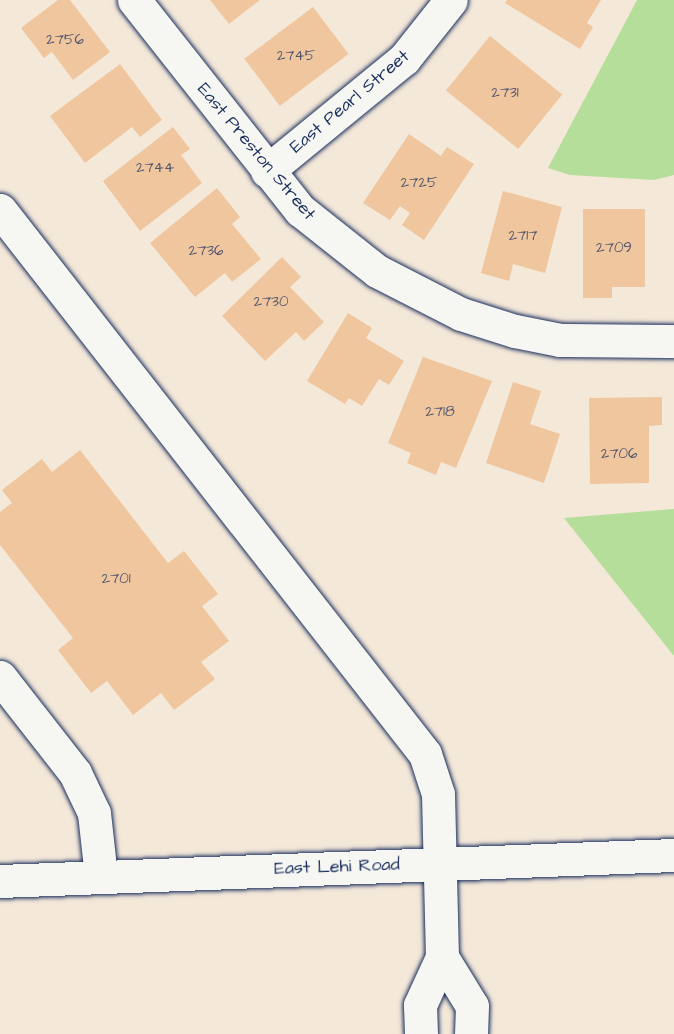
<!DOCTYPE html>
<html>
<head>
<meta charset="utf-8">
<style>
  body { margin:0 }
  #map { position:relative; width:674px; height:1034px; overflow:hidden; background:#f4e8d9; font-family:"Architects Daughter",sans-serif }
  div>[style] { position:absolute }
  .green>* { inset:0; background:#b5de9a }
  .building>* { inset:0; background:#f0c69f; transform-origin:0 0 }
  .roads { filter:drop-shadow(0 0 2px #1b2f5e) drop-shadow(0 0 2px #1b2f5e) }
  .minor>* { height:33px; margin:-16.5px; padding:0 16.5px; transform-origin:16.5px; border-radius:16.5px; background:#f6f6f2 }
  span { translate:-50% -50%; white-space:nowrap; text-align:center; line-height:1.15; -webkit-text-stroke:4.5px #f6f6f2; paint-order:stroke }
  .number-label { font-size:15px; color:#50556e }
  .number-label span { -webkit-text-stroke-width:0 }
  .street-label { font-size:18px; color:#1b2f5e }
</style>
</head>
<body>
<div id="map">
  <div class="green">
    <i style="clip-path:polygon(637px 0,674px 0,674px 175px,654px 180px,570px 175px,548px 168px)"></i>
    <i style="clip-path:polygon(674px 509px,674px 656px,564px 518px)"></i>
  </div>
  <div class="building">
    <i style="clip-path:polygon(58px 0,70px 0,110px 52px,73px 80px,52px 52px,44px 58px,21px 28px)"></i>
    <i style="clip-path:polygon(210px 0,260px 0,229px 24px)"></i>
    <i style="clip-path:polygon(507px 0,601px 0,587px 23px,593px 27px,580px 49px,505px 3px)"></i>
    <i style="left:313px;top:7px;width:59px;height:86px;rotate:53deg"></i>
    <i style="left:490px;top:36px;width:93px;height:70px;rotate:39deg"></i>
    <i style="clip-path:polygon(120px 64px,162px 120px,140px 137px,132px 127px,85px 163px,50px 116px)"></i>
    <i style="clip-path:polygon(173px 127px,190px 149px,181px 155px,202px 183px,140px 231px,103px 181px)"></i>
    <i style="clip-path:polygon(409px 134px,441px 156px,447px 147px,474px 164px,424px 240px,402px 225px,410px 213px,400px 206px,390px 220px,363px 203px)"></i>
    <i style="clip-path:polygon(217px 188px,240px 217px,232px 224px,261px 259px,232px 282px,225px 273px,195px 297px,150px 243px)"></i>
    <i style="clip-path:polygon(503px 191px,562px 207px,545px 273px,513px 264px,509px 281px,481px 273px)"></i>
    <i style="clip-path:polygon(583px 209px,645px 209px,645px 287px,612px 287px,612px 298px,583px 298px)"></i>
    <i style="clip-path:polygon(282px 257px,301px 277px,290px 287px,324px 322px,304px 341px,296px 332px,265px 361px,222px 316px)"></i>
    <i style="clip-path:polygon(348px 313px,372px 328px,366px 338px,404px 361px,389px 385px,379px 379px,362px 406px,349px 398px,345px 404px,307px 381px)"></i>
    <i style="clip-path:polygon(423px 357px,492px 381px,456px 468px,441px 462px,436px 475px,407px 463px,411px 453px,388px 443px)"></i>
    <i style="clip-path:polygon(513px 382px,541px 391px,530px 424px,560px 434px,544px 483px,486px 463px)"></i>
    <i style="clip-path:polygon(662px 397px,662px 425px,649px 426px,649px 483px,590px 484px,589px 398px)"></i>
    <i style="clip-path:polygon(80px 450px,168px 563px,184px 551px,218px 594px,202px 606px,229px 641px,201px 662px,215px 679px,174px 710px,161px 693px,133px 715px,107px 681px,91px 693px,58px 650px,73px 638px,0 545px,0 512px,12px 503px,2px 490px,42px 459px,52px 472px)"></i>
  </div>
  <div class="roads">
    <div class="minor">
      <i style="left:134px;top:0;width:268px;rotate:51.7deg"></i>
      <i style="left:300px;top:210px;width:98px;rotate:38.4deg"></i>
      <i style="left:377px;top:271px;width:94px;rotate:27.1deg"></i>
      <i style="left:461px;top:314px;width:57px;rotate:17.5deg"></i>
      <i style="left:515px;top:331px;width:46px;rotate:11.3deg"></i>
      <i style="left:560px;top:340px;width:114px;rotate:0.5deg"></i>
      <i style="left:267px;top:171px;width:177px;rotate:-39.3deg"></i>
      <i style="left:404px;top:59px;width:75px;rotate:-51.5deg"></i>
      <i style="left:0;top:210px;width:690px;rotate:52deg"></i>
      <i style="left:425px;top:754px;width:42px;rotate:72deg"></i>
      <i style="left:438px;top:794px;width:163px;rotate:88.6deg"></i>
      <i style="left:442px;top:957px;width:53px;rotate:114.6deg"></i>
      <i style="left:420px;top:1005px;width:29px;rotate:88deg"></i>
      <i style="left:0;top:677px;width:122px;rotate:52deg"></i>
      <i style="left:75px;top:773px;width:44px;rotate:64.6deg"></i>
      <i style="left:94px;top:813px;width:63px;rotate:83.7deg"></i>
      <i style="left:0;top:881px;width:675px;rotate:-2.21deg"></i>
      <i style="left:442px;top:957px;width:57px;rotate:58.5deg"></i>
      <i style="left:472px;top:1006px;width:28px;rotate:92deg"></i>
    </div>
  </div>
  <div class="number-label">
    <span style="left:65px;top:40px">2756</span>
    <span style="left:296px;top:56px">2745</span>
    <span style="left:505px;top:93px">2731</span>
    <span style="left:155px;top:168px">2744</span>
    <span style="left:419px;top:183px">2725</span>
    <span style="left:523px;top:236px">2717</span>
    <span style="left:614px;top:248px">2709</span>
    <span style="left:206px;top:251px">2736</span>
    <span style="left:271px;top:302px">2730</span>
    <span style="left:440px;top:412px">2718</span>
    <span style="left:619px;top:454px">2706</span>
    <span style="left:116px;top:579px">2701</span>
  </div>
  <div class="street-label">
    <span style="left:350px;top:102px;rotate:-40deg">East Pearl Street</span>
    <span style="left:256px;top:152px;rotate:50deg">East Preston Street</span>
    <span style="left:337px;top:867px;rotate:-2deg">East Lehi Road</span>
  </div>
</div>
</body>
</html>
